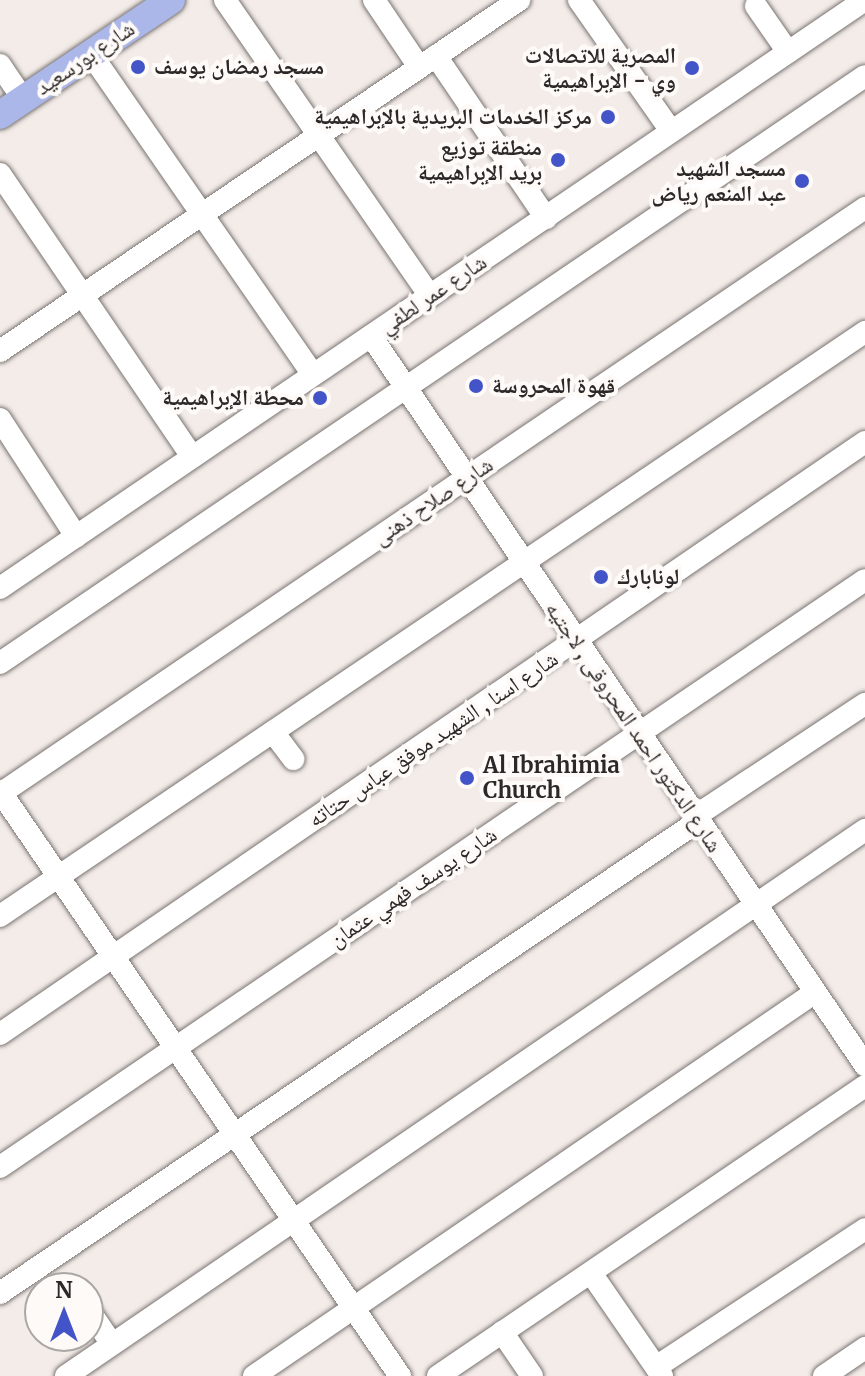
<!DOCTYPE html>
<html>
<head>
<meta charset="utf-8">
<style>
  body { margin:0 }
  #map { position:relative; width:865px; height:1376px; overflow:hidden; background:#f3ece9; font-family:Merriweather,"Noto Naskh Arabic",serif }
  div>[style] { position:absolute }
  .roads { filter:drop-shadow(0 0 2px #7a7471) drop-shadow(0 0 2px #7a7471) }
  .minor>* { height:22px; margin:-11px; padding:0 11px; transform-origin:11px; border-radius:11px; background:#fff }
  .major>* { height:28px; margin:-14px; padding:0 14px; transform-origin:14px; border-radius:14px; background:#abb7e9 }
  .dots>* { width:22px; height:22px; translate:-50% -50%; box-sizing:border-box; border:4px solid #fefaf8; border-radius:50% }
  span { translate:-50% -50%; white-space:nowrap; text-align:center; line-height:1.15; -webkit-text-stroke:8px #fefaf8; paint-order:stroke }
  .poi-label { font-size:22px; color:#2b2827; font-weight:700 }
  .right { translate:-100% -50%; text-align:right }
  .left { translate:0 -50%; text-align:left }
  .street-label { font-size:22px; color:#2b2827 }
  .north { position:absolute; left:24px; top:1272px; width:80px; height:80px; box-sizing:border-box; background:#fefaf8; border:2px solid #aaa6a4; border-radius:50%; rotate:0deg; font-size:22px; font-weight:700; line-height:32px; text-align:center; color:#2b2827 }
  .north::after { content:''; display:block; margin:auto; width:28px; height:36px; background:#4354c8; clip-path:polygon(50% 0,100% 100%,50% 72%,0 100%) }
</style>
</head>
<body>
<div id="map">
  <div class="roads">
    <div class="minor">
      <i style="left:225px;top:0;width:360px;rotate:55.3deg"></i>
      <i style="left:374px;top:0;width:81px;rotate:56.1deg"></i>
      <i style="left:579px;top:0;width:160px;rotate:54.9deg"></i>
      <i style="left:756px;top:6px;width:56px;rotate:55.2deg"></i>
      <i style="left:91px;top:54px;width:390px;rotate:55.3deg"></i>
      <i style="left:436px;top:56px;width:196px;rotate:55.8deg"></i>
      <i style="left:0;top:65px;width:41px;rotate:55.9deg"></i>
      <i style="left:0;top:174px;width:342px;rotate:55.8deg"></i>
      <i style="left:371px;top:336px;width:881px;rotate:55.88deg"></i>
      <i style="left:0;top:351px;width:627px;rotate:-34.07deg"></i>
      <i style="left:0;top:419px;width:140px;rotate:57deg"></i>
      <i style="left:0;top:588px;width:1046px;rotate:-34.21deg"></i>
      <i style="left:0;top:663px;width:1045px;rotate:-34.16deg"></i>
      <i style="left:273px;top:732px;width:34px;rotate:53deg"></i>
      <i style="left:0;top:791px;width:709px;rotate:55.64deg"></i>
      <i style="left:0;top:794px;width:1045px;rotate:-34.12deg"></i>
      <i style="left:694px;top:817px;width:205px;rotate:-33.5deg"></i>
      <i style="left:0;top:916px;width:1044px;rotate:-34.03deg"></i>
      <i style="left:0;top:1034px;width:1048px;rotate:-34.39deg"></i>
      <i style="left:0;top:1167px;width:1045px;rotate:-34.16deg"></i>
      <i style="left:591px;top:1273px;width:125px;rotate:55.4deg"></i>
      <i style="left:0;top:1293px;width:841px;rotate:-34.05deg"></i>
      <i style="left:88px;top:1309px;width:42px;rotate:55.6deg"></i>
      <i style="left:502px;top:1332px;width:53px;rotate:55.7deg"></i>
      <i style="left:656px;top:1367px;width:250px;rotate:-33.4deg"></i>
      <i style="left:66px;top:1376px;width:968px;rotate:-34.35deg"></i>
      <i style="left:254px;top:1376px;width:678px;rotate:-34.37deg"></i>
      <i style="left:438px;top:1376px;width:516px;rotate:-34.18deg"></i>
      <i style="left:824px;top:1376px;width:50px;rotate:-34.3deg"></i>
    </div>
    <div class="major">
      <i style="left:0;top:115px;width:206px;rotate:-33.9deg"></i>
    </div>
  </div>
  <div class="dots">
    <i style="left:138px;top:67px;background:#4354c8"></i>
    <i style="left:692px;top:68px;background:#4354c8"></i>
    <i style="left:608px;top:117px;background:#4354c8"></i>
    <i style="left:558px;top:160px;background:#4354c8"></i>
    <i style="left:802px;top:181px;background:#4354c8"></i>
    <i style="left:476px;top:386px;background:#4354c8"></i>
    <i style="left:320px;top:398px;background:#4354c8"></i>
    <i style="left:601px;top:577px;background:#4354c8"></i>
    <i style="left:467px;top:778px;background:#4354c8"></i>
  </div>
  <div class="poi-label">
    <span class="right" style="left:676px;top:68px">المصرية للاتصالات<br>وي - الإبراهيمية</span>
    <span class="left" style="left:154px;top:67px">مسجد رمضان يوسف</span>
    <span class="right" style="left:592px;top:117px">مركز الخدمات البريدية بالإبراهيمية</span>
    <span class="right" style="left:542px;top:160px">منطقة توزيع<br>بريد الإبراهيمية</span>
    <span class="right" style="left:786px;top:181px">مسجد الشهيد<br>عبد المنعم رياض</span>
    <span class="left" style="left:492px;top:386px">قهوة المحروسة</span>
    <span class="right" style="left:304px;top:398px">محطة الإبراهيمية</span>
    <span class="left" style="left:617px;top:577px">لونابارك</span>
    <span class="left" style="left:483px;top:778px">Al Ibrahimia<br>Church</span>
  </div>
  <div class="street-label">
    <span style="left:85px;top:58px;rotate:-34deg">شارع بورسعيد</span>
    <span style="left:433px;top:294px;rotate:-34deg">شارع عمر لطفي</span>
    <span style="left:433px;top:501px;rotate:-34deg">شارع صلاح ذهنى</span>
    <span style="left:634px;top:727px;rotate:56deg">شارع الدكتور احمد المحروقى , لاجتيه</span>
    <span style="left:433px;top:739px;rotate:-34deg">شارع اسنا , الشهيد موفق عباس حتاته</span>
    <span style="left:413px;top:887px;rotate:-34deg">شارع يوسف فهمي عثمان</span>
  </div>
  <div class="north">N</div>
</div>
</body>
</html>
